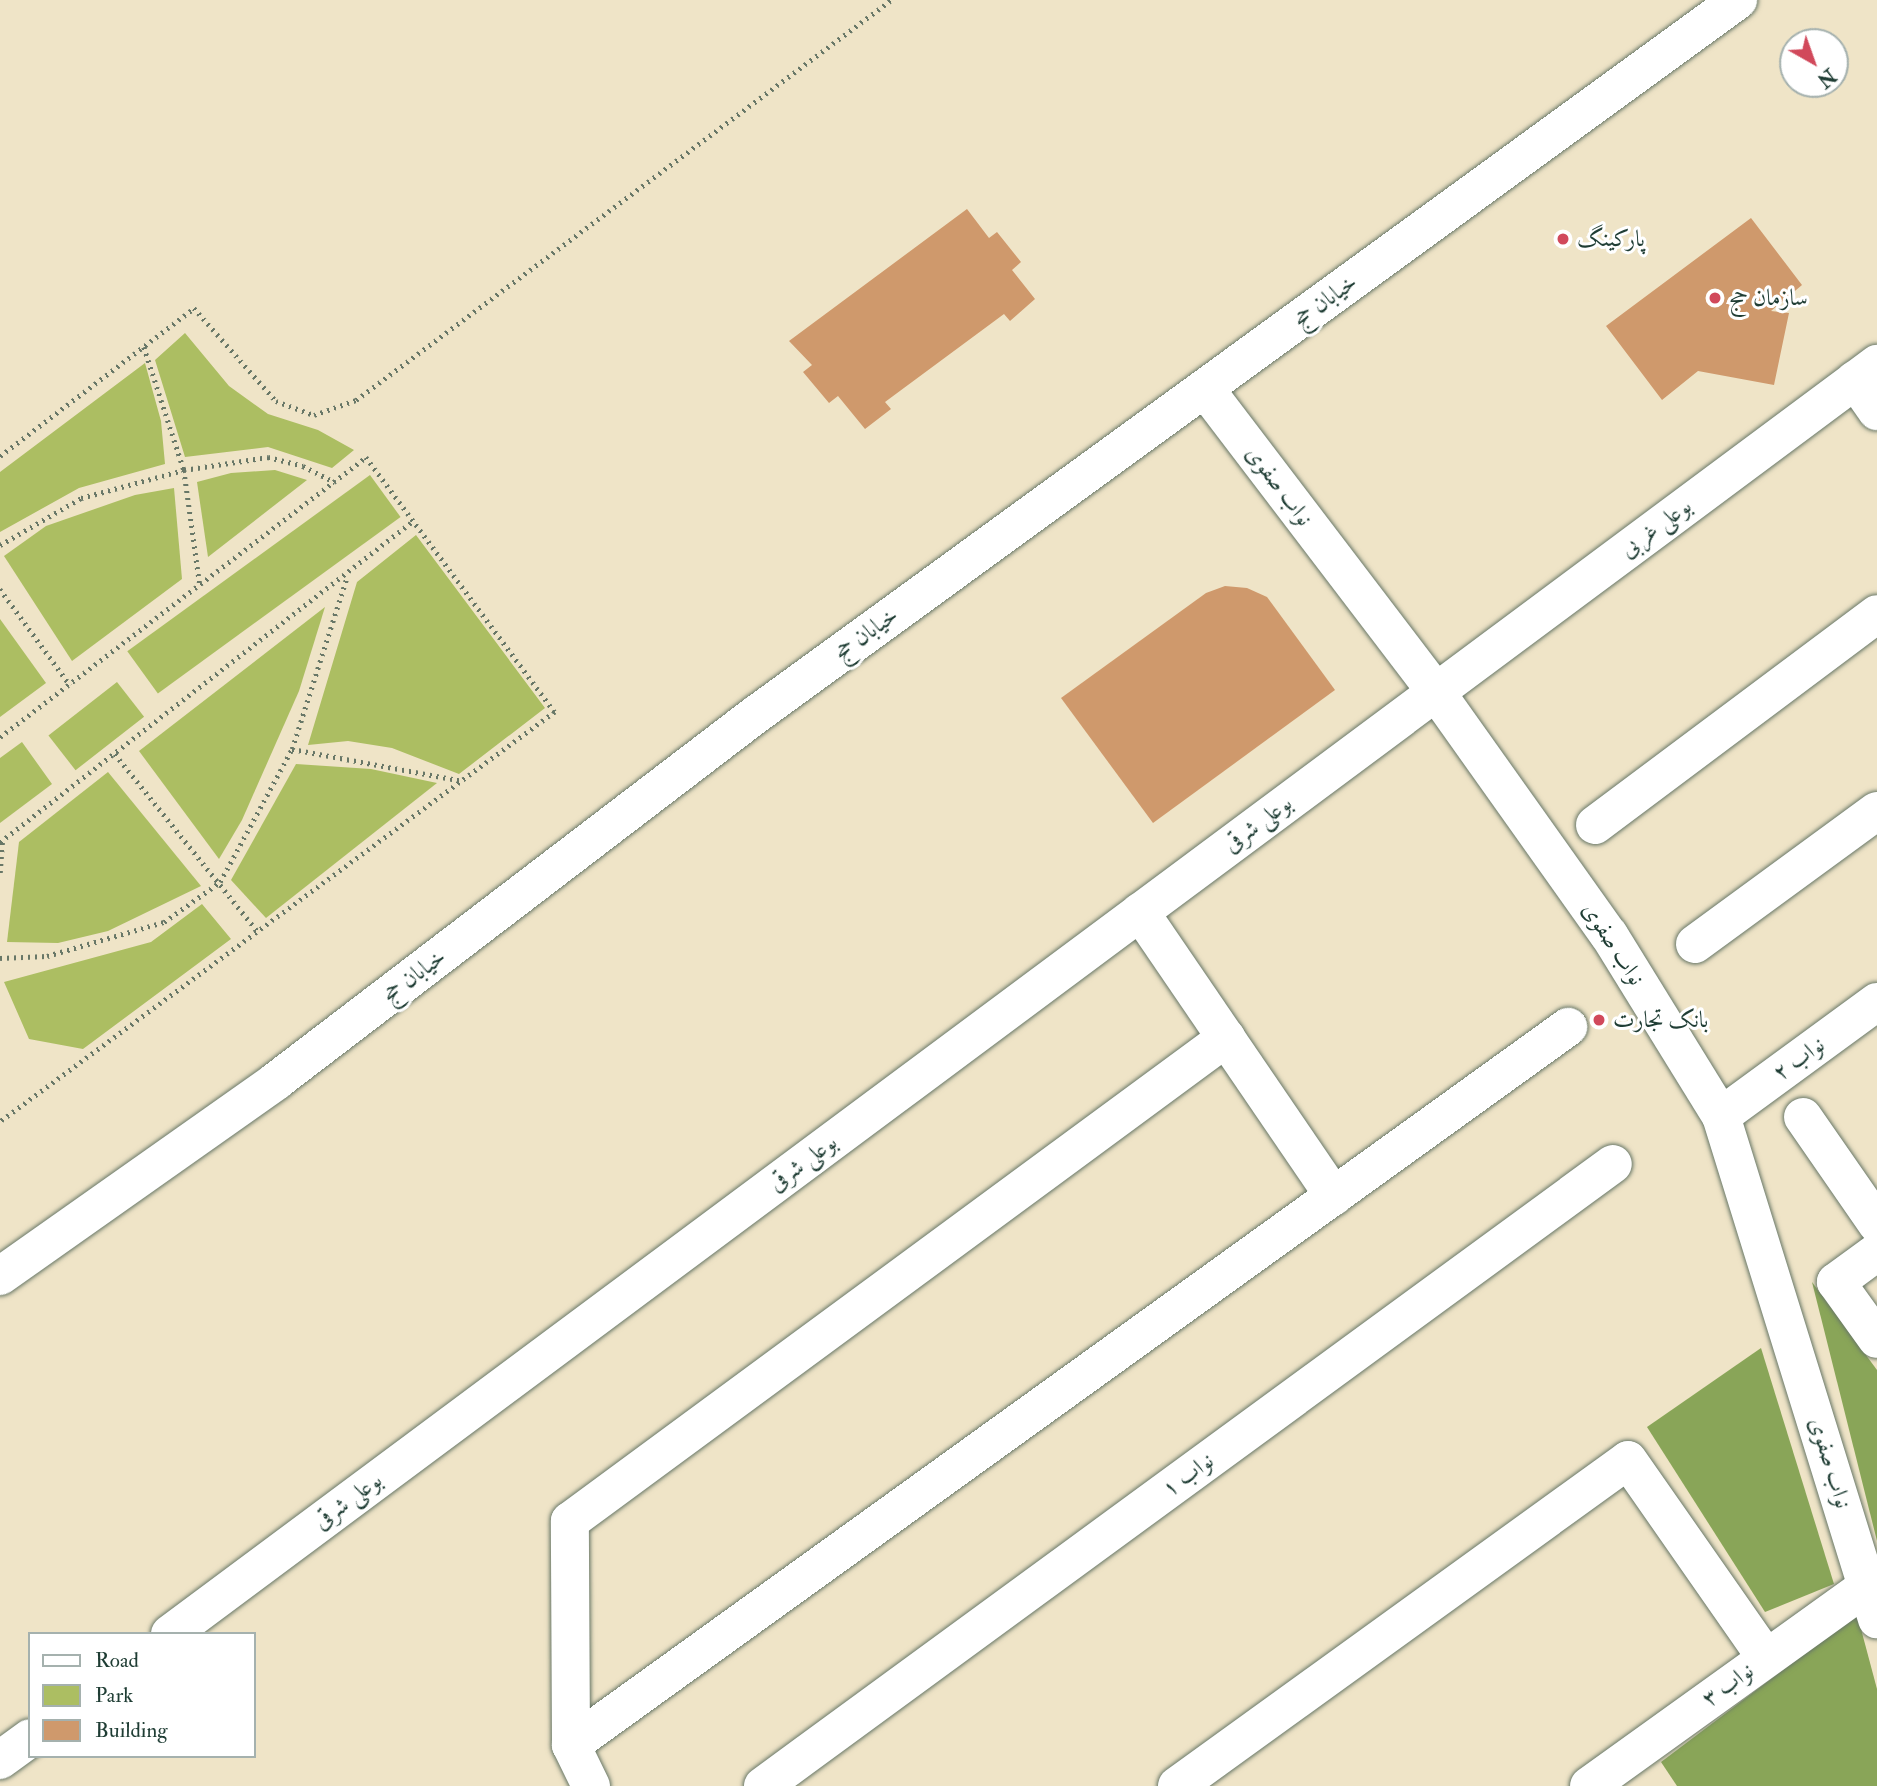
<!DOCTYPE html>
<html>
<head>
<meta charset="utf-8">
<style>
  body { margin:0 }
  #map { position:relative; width:1877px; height:1786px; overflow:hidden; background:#efe4c7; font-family:"IM FELL Double Pica",Amiri,serif }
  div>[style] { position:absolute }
  .green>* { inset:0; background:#acbe62; transform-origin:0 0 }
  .forest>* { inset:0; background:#89a558 }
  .building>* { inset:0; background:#cf996c }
  .path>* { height:4.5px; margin-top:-2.25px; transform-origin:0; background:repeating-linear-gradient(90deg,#687767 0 2px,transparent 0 7px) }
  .roads { filter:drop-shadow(0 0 2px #687767) drop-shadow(0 0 2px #687767) }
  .minor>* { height:38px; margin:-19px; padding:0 19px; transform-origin:19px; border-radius:19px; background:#fff }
  .tertiary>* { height:38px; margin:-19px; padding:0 19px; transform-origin:19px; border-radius:19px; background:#fff }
  .secondary>* { height:38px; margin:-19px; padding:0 19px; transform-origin:19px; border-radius:19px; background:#fff }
  .dots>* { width:19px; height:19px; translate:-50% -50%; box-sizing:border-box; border:4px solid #fff; border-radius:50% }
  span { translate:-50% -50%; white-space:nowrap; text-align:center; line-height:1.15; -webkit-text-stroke:6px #fff; paint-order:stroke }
  .poi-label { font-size:23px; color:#1f3d34 }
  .left { translate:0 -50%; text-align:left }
  .street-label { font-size:23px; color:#1f3d34 }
  .legend { position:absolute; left:28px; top:1632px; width:228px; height:126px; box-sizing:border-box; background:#fff; border:2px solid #a5b1ae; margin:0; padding:9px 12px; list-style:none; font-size:21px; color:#1f3d34 }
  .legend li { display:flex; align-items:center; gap:14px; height:35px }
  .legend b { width:35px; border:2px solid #a5b1ae }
  .north { position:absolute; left:1779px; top:28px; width:70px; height:70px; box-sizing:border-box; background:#fff; border:2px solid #a5b1ae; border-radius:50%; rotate:140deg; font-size:19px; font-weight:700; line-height:28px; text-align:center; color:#1f3d34 }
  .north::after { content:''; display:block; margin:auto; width:24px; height:32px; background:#d1495b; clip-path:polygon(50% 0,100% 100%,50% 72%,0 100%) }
</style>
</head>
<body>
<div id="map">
  <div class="green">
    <i style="clip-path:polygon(185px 333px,229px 386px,268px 414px,318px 430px,354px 450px,332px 468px,268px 447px,185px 457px,155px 360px)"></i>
    <i style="clip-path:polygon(145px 363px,161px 421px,165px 464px,79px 488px,0 532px,0 472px)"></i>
    <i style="clip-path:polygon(275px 470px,307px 480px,208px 557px,197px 482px,231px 473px)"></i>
    <i style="left:370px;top:475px;width:52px;height:300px;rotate:54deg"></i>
    <i style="clip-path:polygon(174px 488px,182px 579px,72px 661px,4px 556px,46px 526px,135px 495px)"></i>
    <i style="clip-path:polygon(416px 535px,545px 708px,459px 774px,392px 748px,348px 741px,308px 745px,357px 582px)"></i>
    <i style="clip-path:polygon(325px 607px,299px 691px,242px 820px,219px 859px,139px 751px)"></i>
    <i style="clip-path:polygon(0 619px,46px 683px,0 717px)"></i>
    <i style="left:117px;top:682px;width:44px;height:87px;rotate:52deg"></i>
    <i style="clip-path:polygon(22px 742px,52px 784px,0 823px,0 758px)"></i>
    <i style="clip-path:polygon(296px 764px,371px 769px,437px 783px,266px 918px,231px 880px)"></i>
    <i style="clip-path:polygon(108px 772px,201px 886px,108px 931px,58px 943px,7px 942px,19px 842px)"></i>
    <i style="clip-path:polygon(202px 904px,231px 939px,83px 1049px,29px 1039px,4px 982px,151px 942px)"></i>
  </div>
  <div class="forest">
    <i style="clip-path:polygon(1812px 1282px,1877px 1370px,1877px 1541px)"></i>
    <i style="clip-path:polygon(1761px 1348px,1834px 1584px,1765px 1612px,1647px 1427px)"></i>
    <i style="clip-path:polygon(1857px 1614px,1877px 1689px,1877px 1786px,1677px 1786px,1661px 1762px)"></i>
  </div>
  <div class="building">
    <i style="clip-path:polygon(967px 209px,989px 238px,997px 232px,1021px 262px,1012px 270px,1035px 299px,1010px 321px,1004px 314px,885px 402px,891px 409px,865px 429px,838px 396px,829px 403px,803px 372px,812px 365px,789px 341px)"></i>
    <i style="clip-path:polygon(1751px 218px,1802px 285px,1771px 311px,1789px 313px,1774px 385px,1698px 371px,1662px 400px,1606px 326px)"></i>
    <i style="clip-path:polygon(1225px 586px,1247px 588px,1267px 597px,1335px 690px,1153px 823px,1061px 698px,1206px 593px)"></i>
  </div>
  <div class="path">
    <i style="left:144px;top:347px;width:129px;rotate:72deg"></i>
    <i style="left:184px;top:470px;width:117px;rotate:82.1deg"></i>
    <i style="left:0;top:456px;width:244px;rotate:-37.3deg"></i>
    <i style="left:194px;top:308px;width:124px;rotate:48.6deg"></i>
    <i style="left:276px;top:401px;width:40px;rotate:20.2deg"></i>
    <i style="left:314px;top:415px;width:45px;rotate:-19.7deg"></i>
    <i style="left:356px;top:400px;width:668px;rotate:-36.78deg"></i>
    <i style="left:0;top:545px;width:94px;rotate:-30.1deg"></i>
    <i style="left:81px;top:498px;width:107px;rotate:-15.2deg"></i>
    <i style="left:184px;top:470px;width:85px;rotate:-8.8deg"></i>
    <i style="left:268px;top:457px;width:36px;rotate:14deg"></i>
    <i style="left:303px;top:466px;width:36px;rotate:27deg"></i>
    <i style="left:0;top:589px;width:119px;rotate:53.9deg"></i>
    <i style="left:0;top:737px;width:461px;rotate:-37.4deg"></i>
    <i style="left:366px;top:457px;width:317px;rotate:53.5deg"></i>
    <i style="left:555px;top:712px;width:690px;rotate:143.55deg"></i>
    <i style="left:292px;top:749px;width:174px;rotate:10.6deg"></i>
    <i style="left:115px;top:754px;width:228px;rotate:51.2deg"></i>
    <i style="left:0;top:842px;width:523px;rotate:-37.86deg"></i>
    <i style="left:0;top:873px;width:32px;rotate:-86deg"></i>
    <i style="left:0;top:958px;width:47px;rotate:-2.4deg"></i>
    <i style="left:47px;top:956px;width:122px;rotate:-16.2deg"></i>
    <i style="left:164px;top:922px;width:69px;rotate:-35.5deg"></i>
    <i style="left:220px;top:882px;width:151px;rotate:-61.6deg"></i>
    <i style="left:292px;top:749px;width:181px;rotate:-72.3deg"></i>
  </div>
  <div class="roads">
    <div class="minor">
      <i style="left:1855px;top:380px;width:38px;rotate:55deg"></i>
      <i style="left:1595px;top:825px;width:352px;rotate:-36.8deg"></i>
      <i style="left:1140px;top:912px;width:344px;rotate:55.7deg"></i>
      <i style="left:1695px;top:944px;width:225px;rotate:-36.2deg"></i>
      <i style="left:1721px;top:1116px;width:193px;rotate:-36.2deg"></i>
      <i style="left:1803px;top:1117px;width:130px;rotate:55.3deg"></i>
      <i style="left:1877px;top:1252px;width:51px;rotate:143.8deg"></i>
      <i style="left:1836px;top:1282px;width:70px;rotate:54.3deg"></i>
      <i style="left:571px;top:1745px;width:1229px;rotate:-35.76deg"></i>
      <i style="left:591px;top:1786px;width:46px;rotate:-116deg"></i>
      <i style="left:571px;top:1745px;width:224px;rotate:-90.3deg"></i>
      <i style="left:570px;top:1521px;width:815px;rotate:-36.36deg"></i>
      <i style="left:763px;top:1786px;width:1053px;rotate:-36.2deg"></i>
      <i style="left:1177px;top:1786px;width:556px;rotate:-35.86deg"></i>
      <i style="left:1628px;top:1460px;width:241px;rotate:55.1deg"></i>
      <i style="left:1589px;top:1786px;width:355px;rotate:-35.7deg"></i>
    </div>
    <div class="tertiary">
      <i style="left:1206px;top:390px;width:380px;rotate:52.7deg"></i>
      <i style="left:1436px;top:692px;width:298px;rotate:54.6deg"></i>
      <i style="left:1609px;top:935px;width:213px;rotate:58.3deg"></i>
      <i style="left:1721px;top:1116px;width:527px;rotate:72.77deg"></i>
      <i style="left:170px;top:1634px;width:2128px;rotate:-36.65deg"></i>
      <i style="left:0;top:1760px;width:37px;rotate:-36deg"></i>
    </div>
    <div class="secondary">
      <i style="left:0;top:1276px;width:338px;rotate:-35.2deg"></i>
      <i style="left:276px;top:1081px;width:601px;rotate:-37.37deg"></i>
      <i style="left:754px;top:716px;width:1217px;rotate:-36.04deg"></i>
    </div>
  </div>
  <div class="dots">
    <i style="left:1563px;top:239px;background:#d1495b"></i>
    <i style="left:1715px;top:298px;background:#d1495b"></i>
    <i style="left:1599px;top:1020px;background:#d1495b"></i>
  </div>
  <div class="poi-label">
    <span class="left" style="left:1577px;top:239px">پارکینگ</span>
    <span class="left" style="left:1729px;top:298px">سازمان حج</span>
    <span class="left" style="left:1613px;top:1020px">بانک تجارت</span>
  </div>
  <div class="street-label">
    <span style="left:1325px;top:301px;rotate:-36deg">خیابان حج</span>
    <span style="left:1279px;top:486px;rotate:53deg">نواب صفوی</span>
    <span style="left:1656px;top:528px;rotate:-37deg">بوعلی غربی</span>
    <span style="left:866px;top:634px;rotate:-36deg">خیابان حج</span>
    <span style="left:1258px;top:824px;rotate:-37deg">بوعلی شرقی</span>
    <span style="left:1613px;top:944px;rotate:57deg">نواب صفوی</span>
    <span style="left:414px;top:976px;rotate:-37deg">خیابان حج</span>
    <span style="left:1799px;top:1059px;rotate:-36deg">نواب ۲</span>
    <span style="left:803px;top:1163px;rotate:-37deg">بوعلی شرقی</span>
    <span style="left:1830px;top:1463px;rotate:73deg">نواب صفوی</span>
    <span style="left:1188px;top:1475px;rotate:-36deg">نواب ۱</span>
    <span style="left:348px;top:1501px;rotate:-37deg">بوعلی شرقی</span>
    <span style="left:1728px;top:1685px;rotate:-36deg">نواب ۳</span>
  </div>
  <ul class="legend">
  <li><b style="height:9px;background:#fff"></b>Road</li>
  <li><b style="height:19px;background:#acbe62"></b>Park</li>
  <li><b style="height:19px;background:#cf996c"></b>Building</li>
  </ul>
  <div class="north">N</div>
</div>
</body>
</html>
